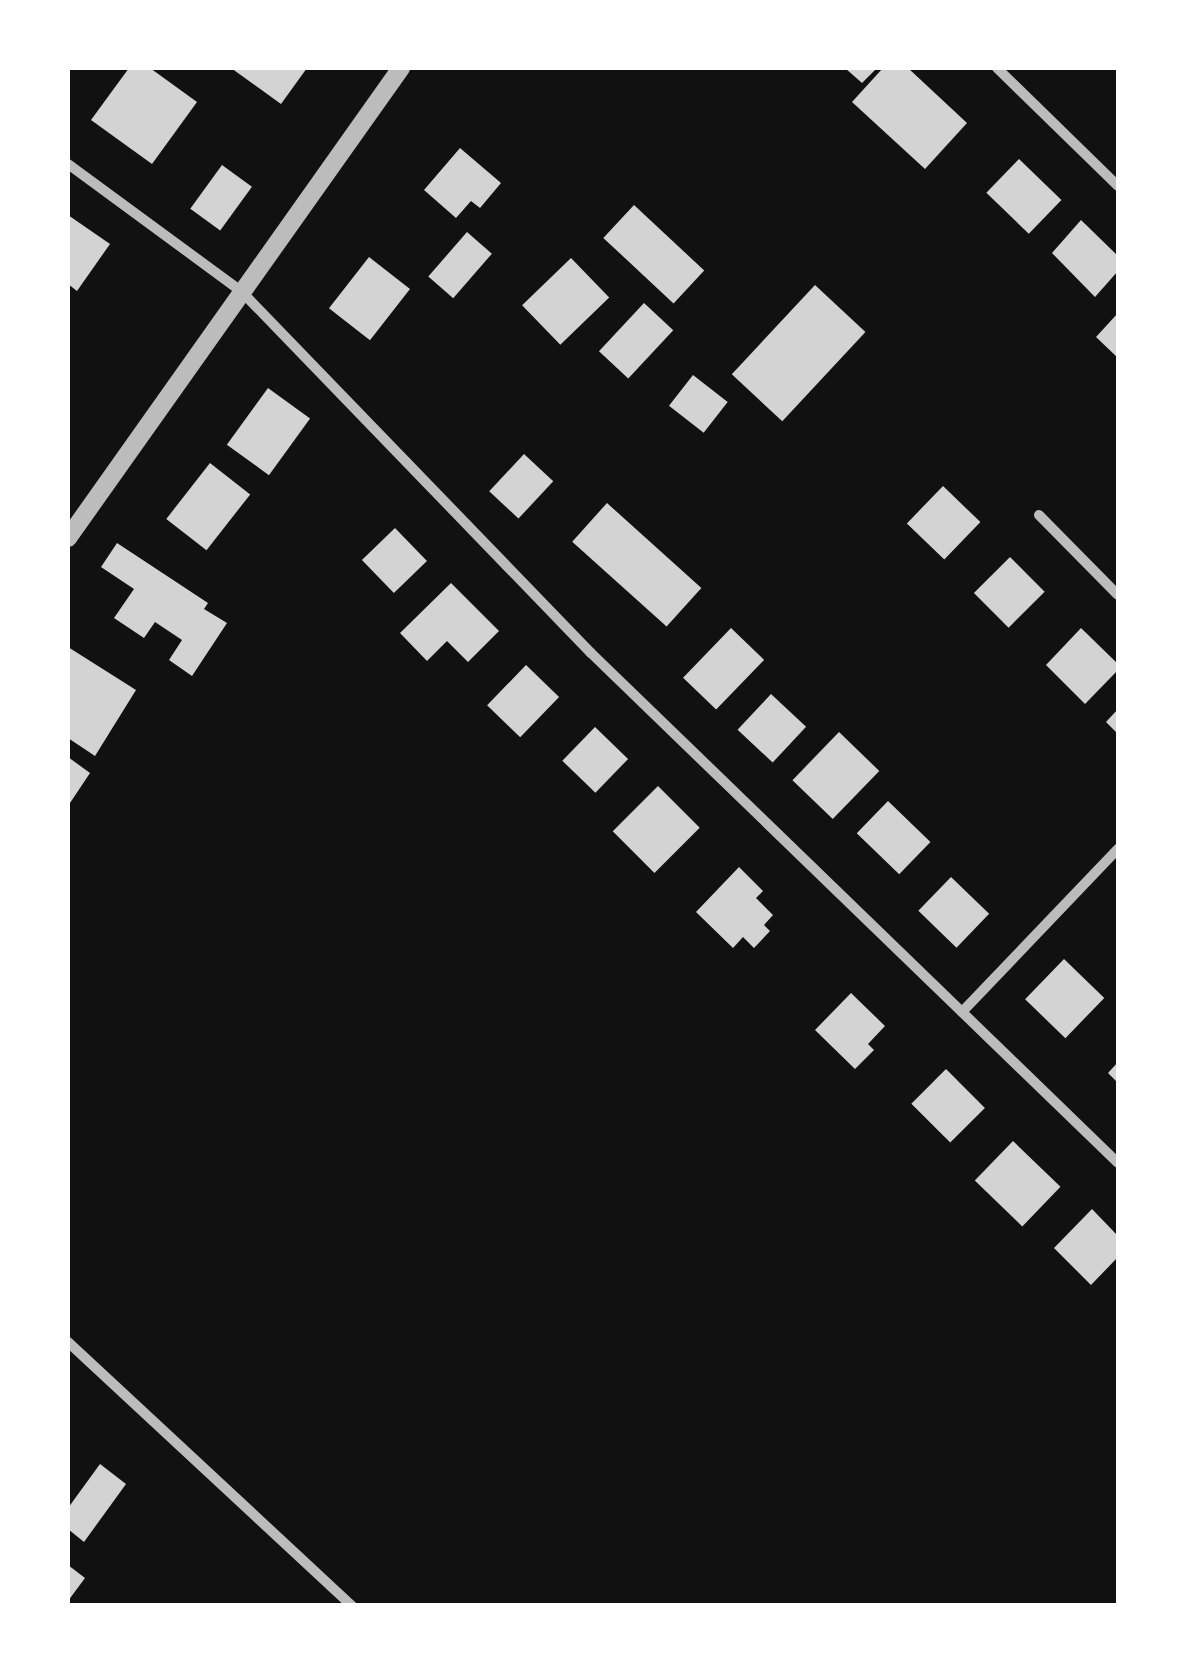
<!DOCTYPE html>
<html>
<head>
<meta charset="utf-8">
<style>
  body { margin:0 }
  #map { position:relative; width:1186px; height:1673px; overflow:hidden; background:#111; font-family:Quicksand,sans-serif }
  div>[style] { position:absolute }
  .building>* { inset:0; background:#d3d3d3; transform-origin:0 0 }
  .minor>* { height:10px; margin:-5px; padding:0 5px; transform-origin:5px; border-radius:5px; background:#bcbcbc }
  .tertiary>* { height:18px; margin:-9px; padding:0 9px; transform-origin:9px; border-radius:9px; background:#bcbcbc }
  span { translate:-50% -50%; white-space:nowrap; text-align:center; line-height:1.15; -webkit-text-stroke:9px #fff; paint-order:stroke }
  .frame { position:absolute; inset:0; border:70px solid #fff; pointer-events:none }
</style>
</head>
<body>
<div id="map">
  <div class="building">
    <i style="clip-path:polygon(129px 68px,150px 68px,197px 102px,152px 164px,91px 120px)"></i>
    <i style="clip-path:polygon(231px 68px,307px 68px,281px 104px)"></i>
    <i style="clip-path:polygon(845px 68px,877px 68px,862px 83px)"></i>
    <i style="clip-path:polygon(883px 68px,908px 68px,967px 123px,925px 169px,852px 102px)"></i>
    <i style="clip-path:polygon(460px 148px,501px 183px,480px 208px,471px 201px,456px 218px,424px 190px)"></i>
    <i style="left:1019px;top:159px;width:59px;height:47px;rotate:44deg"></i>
    <i style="left:222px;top:165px;width:37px;height:54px;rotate:36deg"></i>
    <i style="left:634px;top:205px;width:96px;height:45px;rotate:43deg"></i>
    <i style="clip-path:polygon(68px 215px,110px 244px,77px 291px,68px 284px)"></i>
    <i style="clip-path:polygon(1081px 220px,1118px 256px,1118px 271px,1095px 297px,1052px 253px)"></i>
    <i style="left:467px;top:232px;width:33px;height:59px;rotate:41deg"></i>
    <i style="left:369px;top:257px;width:52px;height:65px;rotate:38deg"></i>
    <i style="left:571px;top:258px;width:55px;height:68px;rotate:46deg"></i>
    <i style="left:815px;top:285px;width:69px;height:122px;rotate:43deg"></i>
    <i style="left:644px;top:303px;width:40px;height:66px;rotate:43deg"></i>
    <i style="clip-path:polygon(1118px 313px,1118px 358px,1096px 337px)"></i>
    <i style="left:693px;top:375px;width:44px;height:39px;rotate:38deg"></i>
    <i style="left:268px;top:388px;width:52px;height:70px;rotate:36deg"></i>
    <i style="left:524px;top:454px;width:40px;height:51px;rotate:43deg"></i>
    <i style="left:210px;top:463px;width:51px;height:71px;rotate:38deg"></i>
    <i style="left:943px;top:486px;width:52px;height:52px;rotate:44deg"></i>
    <i style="left:607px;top:503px;width:127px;height:52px;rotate:42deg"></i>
    <i style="left:395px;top:528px;width:46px;height:46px;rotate:46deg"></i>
    <i style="clip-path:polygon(117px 543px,208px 603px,204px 609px,227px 623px,192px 676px,169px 660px,182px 640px,155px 622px,144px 638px,114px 618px,134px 589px,101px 567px)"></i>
    <i style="left:1010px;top:557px;width:49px;height:51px;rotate:45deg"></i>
    <i style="clip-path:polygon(451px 583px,499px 631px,468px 662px,447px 641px,427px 661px,400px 633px)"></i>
    <i style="left:731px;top:628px;width:46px;height:69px;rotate:44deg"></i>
    <i style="clip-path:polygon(1081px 628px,1118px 664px,1118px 670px,1085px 704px,1046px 665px)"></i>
    <i style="clip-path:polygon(68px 647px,136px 690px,95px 756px,68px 738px)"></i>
    <i style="left:526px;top:665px;width:46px;height:56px;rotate:44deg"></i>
    <i style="left:771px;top:694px;width:48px;height:49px;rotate:43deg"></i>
    <i style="clip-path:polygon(1118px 709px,1118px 734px,1106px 722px)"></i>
    <i style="left:595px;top:727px;width:46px;height:47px;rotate:44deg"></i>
    <i style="left:839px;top:732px;width:56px;height:67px;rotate:44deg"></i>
    <i style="clip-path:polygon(68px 757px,90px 773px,68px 806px)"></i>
    <i style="left:658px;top:786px;width:59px;height:64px;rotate:45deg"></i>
    <i style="left:888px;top:801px;width:59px;height:45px;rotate:44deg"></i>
    <i style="clip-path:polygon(739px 867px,763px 891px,756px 898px,773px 915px,764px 925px,770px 931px,754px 948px,743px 937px,733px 948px,696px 912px)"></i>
    <i style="left:951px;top:877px;width:53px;height:47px;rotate:44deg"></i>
    <i style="left:1064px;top:959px;width:56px;height:56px;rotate:44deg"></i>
    <i style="clip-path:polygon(851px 993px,885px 1026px,868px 1044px,874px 1050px,855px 1069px,815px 1030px)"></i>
    <i style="clip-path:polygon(1118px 1062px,1118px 1083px,1108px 1073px)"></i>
    <i style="left:946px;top:1069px;width:55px;height:49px;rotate:45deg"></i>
    <i style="left:1013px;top:1141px;width:66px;height:55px;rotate:44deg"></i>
    <i style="clip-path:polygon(1092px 1209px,1118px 1236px,1118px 1257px,1091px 1285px,1054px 1248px)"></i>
    <i style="clip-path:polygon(100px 1464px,126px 1484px,84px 1542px,68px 1529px,68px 1508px)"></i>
    <i style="clip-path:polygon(68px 1565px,85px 1578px,68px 1601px)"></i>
  </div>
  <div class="minor">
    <i style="left:997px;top:68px;width:169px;rotate:44.3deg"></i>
    <i style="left:68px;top:164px;width:216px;rotate:36.3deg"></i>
    <i style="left:242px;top:292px;width:502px;rotate:45.97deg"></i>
    <i style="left:591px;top:653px;width:733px;rotate:44.06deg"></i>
    <i style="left:1039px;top:515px;width:112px;rotate:45.4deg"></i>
    <i style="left:962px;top:1012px;width:226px;rotate:-46.3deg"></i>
    <i style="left:68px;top:1342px;width:388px;rotate:42.9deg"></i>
  </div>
  <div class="tertiary">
    <i style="left:68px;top:538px;width:576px;rotate:-54.68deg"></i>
  </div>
  <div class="frame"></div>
</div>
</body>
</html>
